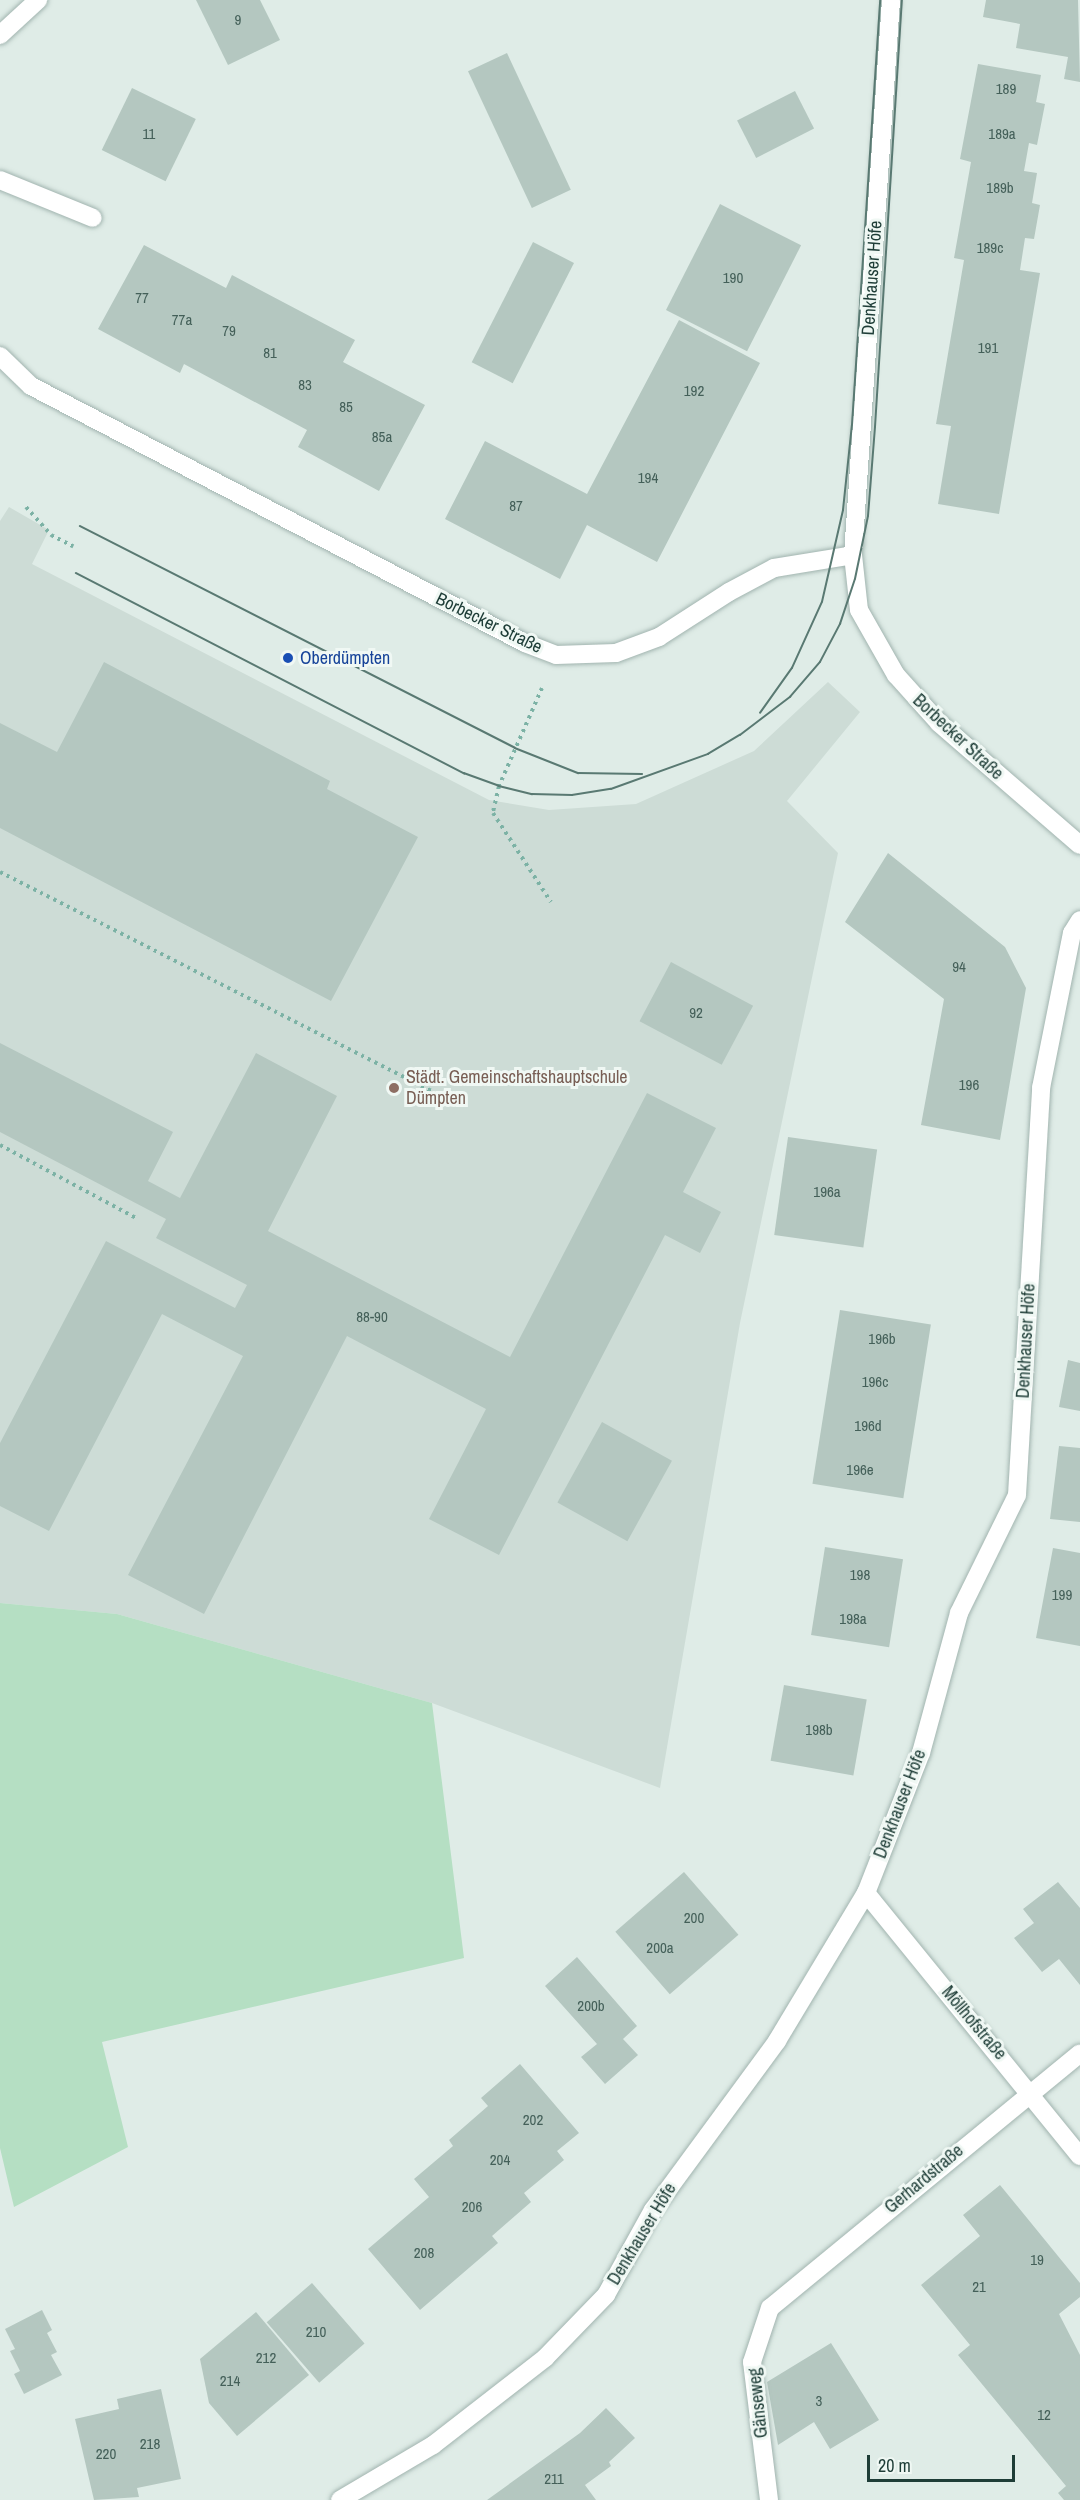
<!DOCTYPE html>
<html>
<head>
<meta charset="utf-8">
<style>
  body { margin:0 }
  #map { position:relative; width:1080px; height:2500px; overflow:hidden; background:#dfece7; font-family:"Archivo Narrow",sans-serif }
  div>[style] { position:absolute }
  .built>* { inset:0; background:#cddcd6 }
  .green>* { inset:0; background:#b5dfc3 }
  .building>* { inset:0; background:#b4c7c0; transform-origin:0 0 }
  .path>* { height:4px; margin-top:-2px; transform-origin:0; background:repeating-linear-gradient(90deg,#7cb2a5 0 3px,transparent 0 7.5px) }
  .roads { filter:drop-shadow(0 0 2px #a1b4af) drop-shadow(0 0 2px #a1b4af) }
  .service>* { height:18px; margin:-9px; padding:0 9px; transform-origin:9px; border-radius:9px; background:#fff }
  .minor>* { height:18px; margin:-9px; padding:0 9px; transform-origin:9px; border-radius:9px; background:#fff }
  .tertiary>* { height:18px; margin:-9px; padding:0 9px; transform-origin:9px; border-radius:9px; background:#fff }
  .tram>* { height:1.5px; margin:-0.75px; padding:0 0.75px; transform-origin:0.75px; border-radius:0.75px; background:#597972 }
  .dots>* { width:16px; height:16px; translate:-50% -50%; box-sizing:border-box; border:3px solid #f0f8f4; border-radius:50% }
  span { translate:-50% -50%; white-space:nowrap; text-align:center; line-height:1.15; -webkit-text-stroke:6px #f0f8f4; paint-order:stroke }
  .number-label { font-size:15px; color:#446059 }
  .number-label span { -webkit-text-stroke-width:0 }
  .street-label { font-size:18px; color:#1e3d37 }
  .transit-label { font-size:18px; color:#164399 }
  .left { translate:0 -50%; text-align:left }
  .education-label { font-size:18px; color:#785e54 }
  .scale { position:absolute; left:867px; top:2455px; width:148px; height:27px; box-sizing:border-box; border:3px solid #1e3d37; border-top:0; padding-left:8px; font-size:18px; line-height:21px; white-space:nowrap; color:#1e3d37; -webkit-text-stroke:4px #f0f8f4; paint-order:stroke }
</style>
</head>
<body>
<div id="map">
  <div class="built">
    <i style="clip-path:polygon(9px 507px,49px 530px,32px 564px,489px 800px,549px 810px,636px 804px,754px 751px,828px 682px,860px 712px,787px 801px,838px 853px,740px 1323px,660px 1788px,432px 1703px,117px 1614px,0 1603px,0 521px)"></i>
  </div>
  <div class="green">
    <i style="clip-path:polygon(0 1603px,117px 1614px,432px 1703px,464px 1958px,102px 2042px,128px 2147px,14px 2207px,0 2148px)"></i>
  </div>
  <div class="building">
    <i style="clip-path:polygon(196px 0,260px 0,280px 40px,228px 65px)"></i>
    <i style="clip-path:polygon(986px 0,1078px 0,1080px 82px,1064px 79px,1068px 57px,1016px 48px,1020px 24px,983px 17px)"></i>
    <i style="left:507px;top:53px;width:151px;height:43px;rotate:65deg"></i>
    <i style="clip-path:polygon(978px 64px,1041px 75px,1036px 102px,1045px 104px,1037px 145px,1029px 143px,1024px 171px,1037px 173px,1032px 203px,1040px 205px,1034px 239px,1025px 238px,1020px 270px,1040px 273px,999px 514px,938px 504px,951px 426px,936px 424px,964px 260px,954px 258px,971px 162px,960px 159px)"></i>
    <i style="left:132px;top:88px;width:71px;height:69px;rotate:26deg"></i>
    <i style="left:795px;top:91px;width:42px;height:65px;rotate:63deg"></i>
    <i style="left:720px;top:204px;width:91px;height:119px;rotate:27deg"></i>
    <i style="left:533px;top:242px;width:46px;height:135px;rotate:27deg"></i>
    <i style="clip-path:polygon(144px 245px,226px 288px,232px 275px,355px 340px,343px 362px,425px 405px,379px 491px,298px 447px,307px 430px,184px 364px,180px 373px,98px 329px)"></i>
    <i style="clip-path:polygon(679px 320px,760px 363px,657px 562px,587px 525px,560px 579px,445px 519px,485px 441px,587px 494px)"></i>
    <i style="clip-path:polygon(104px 662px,330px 781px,327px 789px,418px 837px,331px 1001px,0 828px,0 723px,57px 752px)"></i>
    <i style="clip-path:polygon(888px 853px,1005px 947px,1026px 988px,1000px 1140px,921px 1125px,944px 999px,845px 922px)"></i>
    <i style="left:671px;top:962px;width:93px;height:67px;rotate:28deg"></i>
    <i style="clip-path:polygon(0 1043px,173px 1132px,148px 1181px,180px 1198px,256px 1053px,337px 1096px,268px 1231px,510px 1357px,647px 1093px,716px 1128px,683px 1192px,721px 1212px,700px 1253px,665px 1235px,499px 1555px,429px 1519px,486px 1409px,347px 1336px,204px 1614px,128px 1575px,243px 1356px,162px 1314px,49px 1531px,0 1506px,0 1443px,106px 1241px,235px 1308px,247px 1285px,156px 1238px,166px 1219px,0 1132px)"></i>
    <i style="left:788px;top:1137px;width:90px;height:99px;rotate:8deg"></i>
    <i style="left:840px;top:1310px;width:92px;height:176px;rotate:9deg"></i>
    <i style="clip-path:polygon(1068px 1360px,1080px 1363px,1080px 1411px,1059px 1407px)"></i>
    <i style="left:602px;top:1422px;width:80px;height:92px;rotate:29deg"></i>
    <i style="clip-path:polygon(1059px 1446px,1080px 1448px,1080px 1522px,1050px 1519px)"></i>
    <i style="left:825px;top:1547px;width:79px;height:89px;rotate:9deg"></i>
    <i style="clip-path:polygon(1053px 1548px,1080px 1553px,1080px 1646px,1036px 1638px)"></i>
    <i style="left:784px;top:1685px;width:84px;height:77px;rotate:10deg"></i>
    <i style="left:684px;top:1872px;width:83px;height:91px;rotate:49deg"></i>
    <i style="clip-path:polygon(1058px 1882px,1080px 1908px,1080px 1985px,1059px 1959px,1042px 1972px,1014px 1938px,1034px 1923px,1023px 1909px)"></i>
    <i style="clip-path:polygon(577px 1957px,637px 2026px,623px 2039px,638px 2055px,605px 2084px,581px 2057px,597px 2044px,545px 1986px)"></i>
    <i style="clip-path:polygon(520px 2064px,579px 2133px,557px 2151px,564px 2160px,524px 2193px,531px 2202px,492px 2236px,498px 2243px,420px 2310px,368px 2249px,429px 2197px,414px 2179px,453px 2146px,449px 2140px,488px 2106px,481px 2098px)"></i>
    <i style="clip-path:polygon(1000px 2185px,1080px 2283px,1080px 2297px,1059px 2314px,1080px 2355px,1080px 2500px,1064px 2500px,1058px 2493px,1066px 2486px,958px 2355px,970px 2345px,921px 2285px,980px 2236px,963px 2215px)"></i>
    <i style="left:312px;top:2283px;width:80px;height:60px;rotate:49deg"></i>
    <i style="clip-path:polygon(42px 2310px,52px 2330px,47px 2333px,57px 2352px,51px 2355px,62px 2375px,24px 2394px,14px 2374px,20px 2371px,10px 2351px,15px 2349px,5px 2329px)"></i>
    <i style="clip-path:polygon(256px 2312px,309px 2375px,237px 2436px,209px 2403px,200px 2359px)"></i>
    <i style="clip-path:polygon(831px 2343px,879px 2420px,830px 2449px,814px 2422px,778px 2445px,767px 2382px)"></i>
    <i style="clip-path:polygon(161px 2389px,181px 2479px,137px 2488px,139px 2497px,94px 2500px,75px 2419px,119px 2409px,117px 2399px)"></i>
    <i style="clip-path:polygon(606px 2408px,635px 2438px,609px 2462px,611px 2466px,585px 2485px,596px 2500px,487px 2500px,580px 2433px)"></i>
  </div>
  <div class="path">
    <i style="left:26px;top:507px;width:38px;rotate:48deg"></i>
    <i style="left:51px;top:535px;width:25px;rotate:27deg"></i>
    <i style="left:542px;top:688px;width:107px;rotate:113.7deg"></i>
    <i style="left:499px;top:786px;width:28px;rotate:103deg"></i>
    <i style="left:493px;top:813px;width:106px;rotate:56.9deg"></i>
    <i style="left:0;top:872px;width:500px;rotate:26.9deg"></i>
    <i style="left:0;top:1145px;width:157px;rotate:28.2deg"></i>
  </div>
  <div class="roads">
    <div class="service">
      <i style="left:0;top:180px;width:100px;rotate:22.2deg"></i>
    </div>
    <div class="minor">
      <i style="left:0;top:35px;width:52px;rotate:-42.6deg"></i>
      <i style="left:0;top:356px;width:43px;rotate:44.1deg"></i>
      <i style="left:31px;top:386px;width:557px;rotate:27.49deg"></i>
      <i style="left:525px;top:643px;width:33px;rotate:21deg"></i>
      <i style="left:556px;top:655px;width:60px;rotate:-1.9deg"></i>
      <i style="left:616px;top:653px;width:46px;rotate:-20.4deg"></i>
      <i style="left:659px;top:637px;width:83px;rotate:-32.7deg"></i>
      <i style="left:729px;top:592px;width:51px;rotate:-28.1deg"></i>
      <i style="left:774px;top:568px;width:80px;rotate:-9.3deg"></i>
      <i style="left:853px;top:555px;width:55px;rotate:83.8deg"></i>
      <i style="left:859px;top:610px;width:75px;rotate:60.4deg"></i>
      <i style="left:896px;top:675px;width:64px;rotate:48.1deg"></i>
      <i style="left:939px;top:723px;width:186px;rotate:40.9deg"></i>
      <i style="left:866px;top:1893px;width:339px;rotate:50.9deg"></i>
      <i style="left:340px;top:2500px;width:108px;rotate:-30.6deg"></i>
      <i style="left:433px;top:2445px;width:142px;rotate:-37.8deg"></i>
      <i style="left:545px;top:2358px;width:88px;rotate:-45.9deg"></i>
      <i style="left:606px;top:2295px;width:97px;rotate:-61.1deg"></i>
      <i style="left:653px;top:2210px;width:210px;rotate:-53.7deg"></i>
      <i style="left:777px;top:2041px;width:173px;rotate:-59deg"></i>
      <i style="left:866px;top:1893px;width:150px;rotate:-68.6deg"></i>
      <i style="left:921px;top:1753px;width:145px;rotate:-74.8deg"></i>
      <i style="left:959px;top:1613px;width:131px;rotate:-63.8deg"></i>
      <i style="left:1017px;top:1495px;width:408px;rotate:-86.6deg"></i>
      <i style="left:1041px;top:1088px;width:158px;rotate:-78.7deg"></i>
      <i style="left:1072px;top:933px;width:15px;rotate:-58deg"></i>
      <i style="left:769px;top:2500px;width:139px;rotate:-97deg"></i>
      <i style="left:752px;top:2362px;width:57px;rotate:-71.6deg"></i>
      <i style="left:770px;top:2308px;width:401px;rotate:-39.4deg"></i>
    </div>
    <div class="tertiary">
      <i style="left:853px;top:555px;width:556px;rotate:-86.08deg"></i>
    </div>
  </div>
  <div class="tram">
    <i style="left:80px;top:526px;width:488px;rotate:27deg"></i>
    <i style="left:515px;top:748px;width:68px;rotate:21.6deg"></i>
    <i style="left:578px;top:773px;width:64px;rotate:0.9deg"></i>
    <i style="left:76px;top:573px;width:437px;rotate:27.3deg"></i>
    <i style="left:464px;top:773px;width:37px;rotate:20deg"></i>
    <i style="left:499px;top:786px;width:34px;rotate:14deg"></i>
    <i style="left:532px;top:794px;width:40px;rotate:1.4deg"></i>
    <i style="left:572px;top:795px;width:39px;rotate:-9deg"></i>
    <i style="left:611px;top:789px;width:103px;rotate:-19.8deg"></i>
    <i style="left:708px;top:754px;width:37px;rotate:-31deg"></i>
    <i style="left:740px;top:735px;width:63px;rotate:-37.2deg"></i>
    <i style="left:790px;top:697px;width:46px;rotate:-49.4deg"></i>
    <i style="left:820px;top:662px;width:43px;rotate:-62.2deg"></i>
    <i style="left:840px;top:624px;width:47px;rotate:-71.6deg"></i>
    <i style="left:855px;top:579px;width:64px;rotate:-78.3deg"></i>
    <i style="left:868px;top:516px;width:89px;rotate:-85.5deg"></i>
    <i style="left:875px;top:427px;width:428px;rotate:-86.4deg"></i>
    <i style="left:760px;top:713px;width:55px;rotate:-54.6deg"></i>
    <i style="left:792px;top:668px;width:72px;rotate:-65.6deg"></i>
    <i style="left:822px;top:602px;width:94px;rotate:-77.1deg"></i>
    <i style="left:843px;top:510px;width:85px;rotate:-84deg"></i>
    <i style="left:852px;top:425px;width:426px;rotate:-86.2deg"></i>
  </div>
  <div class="dots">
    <i style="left:288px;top:658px;background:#1a4fb4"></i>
    <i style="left:394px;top:1088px;background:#8d6e63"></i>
  </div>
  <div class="number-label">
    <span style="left:238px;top:20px">9</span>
    <span style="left:1006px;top:89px">189</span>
    <span style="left:149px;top:134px">11</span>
    <span style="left:1002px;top:134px">189a</span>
    <span style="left:1000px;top:188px">189b</span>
    <span style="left:990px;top:248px">189c</span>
    <span style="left:733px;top:278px">190</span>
    <span style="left:142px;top:298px">77</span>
    <span style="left:182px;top:320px">77a</span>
    <span style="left:229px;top:331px">79</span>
    <span style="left:988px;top:348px">191</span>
    <span style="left:270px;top:353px">81</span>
    <span style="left:305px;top:385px">83</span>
    <span style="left:694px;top:391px">192</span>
    <span style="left:346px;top:407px">85</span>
    <span style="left:382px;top:437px">85a</span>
    <span style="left:648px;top:478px">194</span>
    <span style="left:516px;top:506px">87</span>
    <span style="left:959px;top:967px">94</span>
    <span style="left:696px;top:1013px">92</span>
    <span style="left:969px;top:1085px">196</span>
    <span style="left:827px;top:1192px">196a</span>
    <span style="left:372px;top:1317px">88-90</span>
    <span style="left:882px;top:1339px">196b</span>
    <span style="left:875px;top:1382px">196c</span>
    <span style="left:868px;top:1426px">196d</span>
    <span style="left:860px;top:1470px">196e</span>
    <span style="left:860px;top:1575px">198</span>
    <span style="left:1062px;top:1595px">199</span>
    <span style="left:853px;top:1619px">198a</span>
    <span style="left:819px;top:1730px">198b</span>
    <span style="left:694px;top:1918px">200</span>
    <span style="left:660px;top:1948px">200a</span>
    <span style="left:591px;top:2006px">200b</span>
    <span style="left:533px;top:2120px">202</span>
    <span style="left:500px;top:2160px">204</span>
    <span style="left:472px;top:2207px">206</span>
    <span style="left:424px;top:2253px">208</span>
    <span style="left:1037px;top:2260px">19</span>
    <span style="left:979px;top:2287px">21</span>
    <span style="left:316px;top:2332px">210</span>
    <span style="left:266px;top:2358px">212</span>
    <span style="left:230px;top:2381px">214</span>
    <span style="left:819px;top:2401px">3</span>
    <span style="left:1044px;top:2415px">12</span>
    <span style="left:150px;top:2444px">218</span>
    <span style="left:106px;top:2454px">220</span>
    <span style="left:554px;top:2479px">211</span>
  </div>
  <div class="street-label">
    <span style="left:872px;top:278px;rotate:-86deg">Denkhauser Höfe</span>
    <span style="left:489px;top:623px;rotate:26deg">Borbecker Straße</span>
    <span style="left:958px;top:737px;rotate:43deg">Borbecker Straße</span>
    <span style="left:1026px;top:1341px;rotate:-87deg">Denkhauser Höfe</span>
    <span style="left:900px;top:1804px;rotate:-69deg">Denkhauser Höfe</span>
    <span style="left:974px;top:2023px;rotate:50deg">Möllhofstraße</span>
    <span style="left:924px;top:2179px;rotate:-40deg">Gerhardstraße</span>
    <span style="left:642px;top:2234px;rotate:-59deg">Denkhauser Höfe</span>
    <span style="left:758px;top:2403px;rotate:-96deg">Gänseweg</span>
  </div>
  <div class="transit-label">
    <span class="left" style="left:300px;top:658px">Oberdümpten</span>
  </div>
  <div class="education-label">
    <span class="left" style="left:406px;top:1088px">Städt. Gemeinschaftshauptschule<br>Dümpten</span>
  </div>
  <div class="scale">20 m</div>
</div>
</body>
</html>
